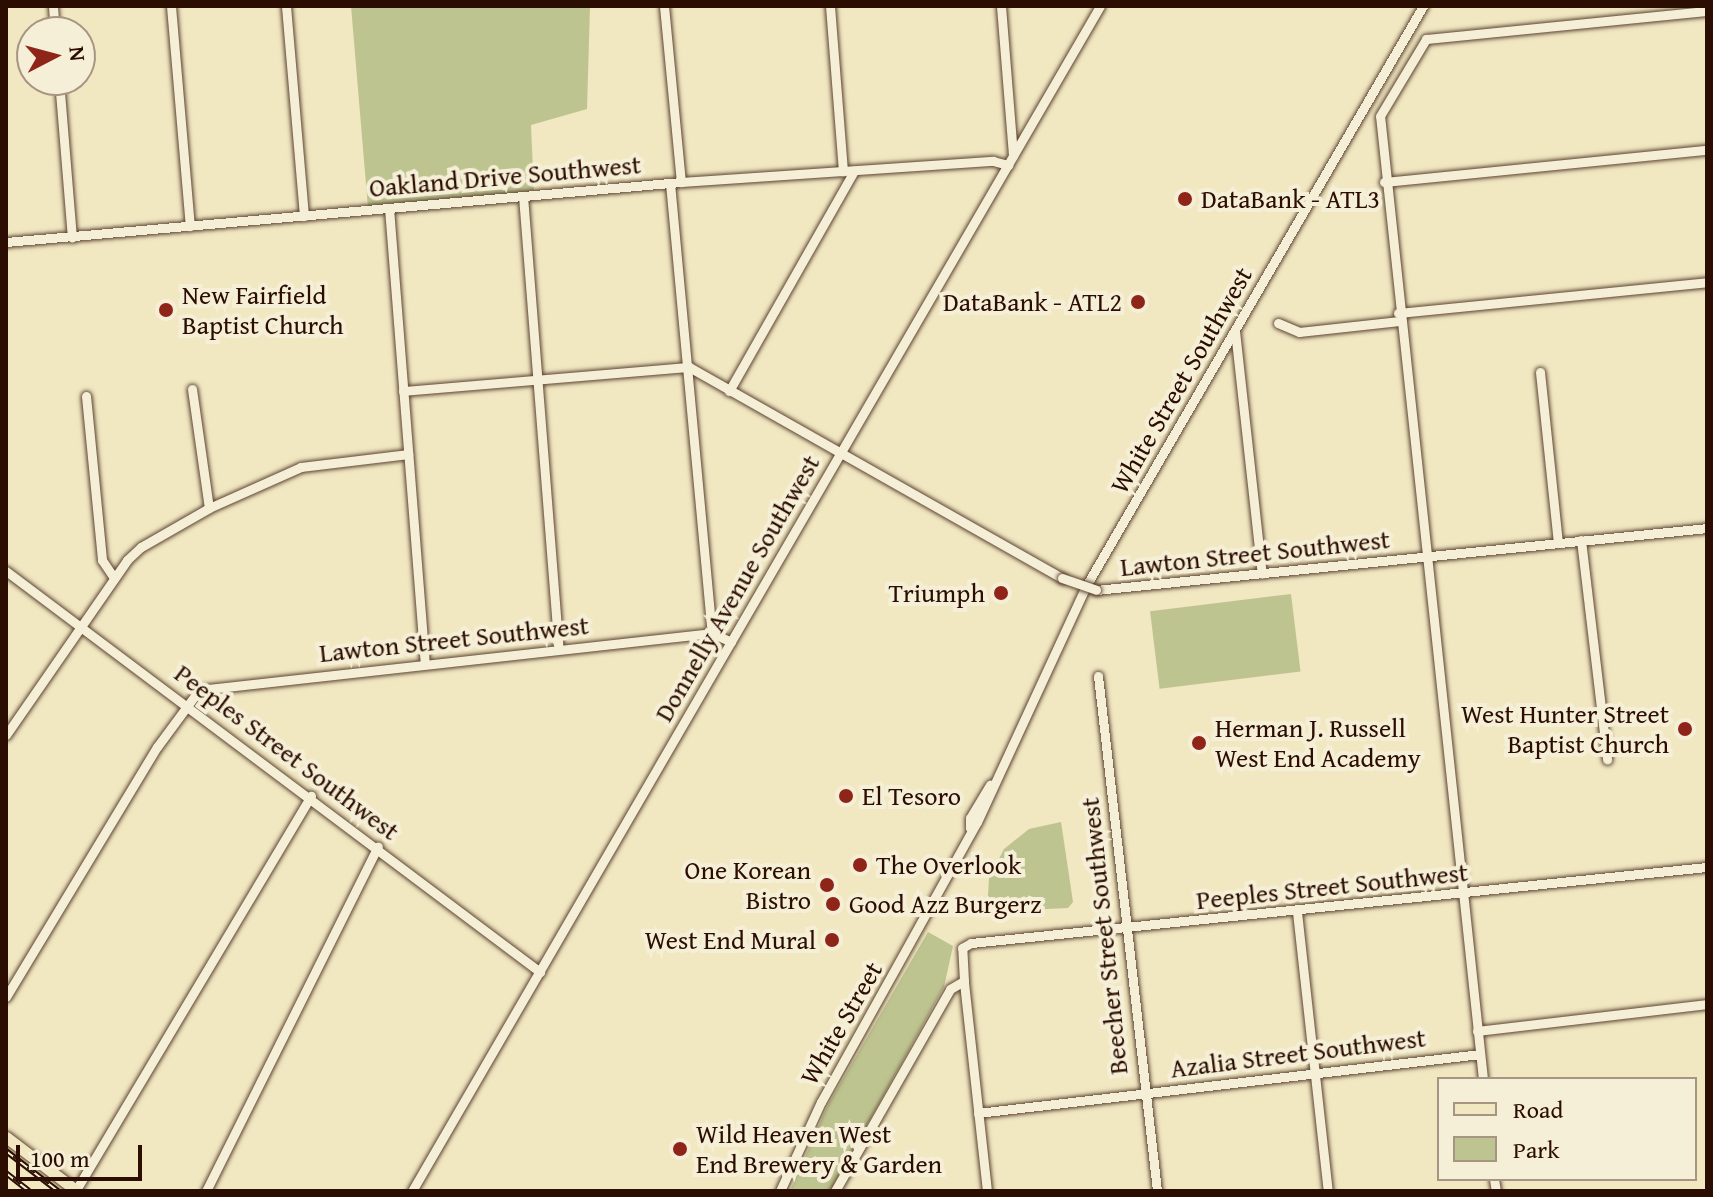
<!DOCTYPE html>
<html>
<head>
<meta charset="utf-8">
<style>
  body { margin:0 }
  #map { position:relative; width:1713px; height:1197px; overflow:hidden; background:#f1e7c1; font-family:"Gentium Book Plus",serif }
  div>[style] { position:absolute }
  .green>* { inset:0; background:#bec490; transform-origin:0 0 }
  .roads { filter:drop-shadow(0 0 2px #5c4432) drop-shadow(0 0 2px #5c4432) }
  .minor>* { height:9px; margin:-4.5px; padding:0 4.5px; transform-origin:4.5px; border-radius:4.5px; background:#f6efd7 }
  .major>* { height:11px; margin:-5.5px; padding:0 5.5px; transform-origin:5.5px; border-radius:5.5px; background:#f1e7c1 }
  .rail>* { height:6px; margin-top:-3px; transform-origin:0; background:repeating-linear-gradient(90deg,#f6efd7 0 9px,#2b0d02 0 18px); box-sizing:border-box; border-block:2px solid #2b0d02 }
  .bridges { filter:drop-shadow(0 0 2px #5c4432) drop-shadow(0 0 2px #5c4432) }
  .minor-bridge>* { height:9px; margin:-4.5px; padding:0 4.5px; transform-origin:4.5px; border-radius:4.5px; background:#f6efd7 }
  .dots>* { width:22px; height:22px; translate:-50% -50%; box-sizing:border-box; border:4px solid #f6efd7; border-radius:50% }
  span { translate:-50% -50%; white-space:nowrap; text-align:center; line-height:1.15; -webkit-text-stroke:8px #f6efd7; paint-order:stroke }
  .street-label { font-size:26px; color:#2b0d02 }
  .poi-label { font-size:26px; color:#2b0d02 }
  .left { translate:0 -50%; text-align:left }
  .right { translate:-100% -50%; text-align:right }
  .frame { position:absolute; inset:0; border:8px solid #2b0d02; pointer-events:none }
  .legend { position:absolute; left:1437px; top:1077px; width:260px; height:104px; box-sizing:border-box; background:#f6efd7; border:2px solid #a59582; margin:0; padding:10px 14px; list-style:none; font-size:24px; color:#2b0d02 }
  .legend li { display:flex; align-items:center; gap:16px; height:40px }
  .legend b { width:40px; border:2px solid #a59582 }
  .north { position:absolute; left:16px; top:16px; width:80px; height:80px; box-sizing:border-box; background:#f6efd7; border:2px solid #a59582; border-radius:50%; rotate:84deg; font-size:22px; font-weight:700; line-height:32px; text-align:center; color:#2b0d02 }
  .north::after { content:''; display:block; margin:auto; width:28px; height:36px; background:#8f2418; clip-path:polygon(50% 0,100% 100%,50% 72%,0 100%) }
  .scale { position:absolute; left:16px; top:1145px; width:126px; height:36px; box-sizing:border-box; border:4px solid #2b0d02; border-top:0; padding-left:10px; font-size:24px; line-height:28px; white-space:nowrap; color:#2b0d02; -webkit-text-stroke:6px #f6efd7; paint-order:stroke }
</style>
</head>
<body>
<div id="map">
  <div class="green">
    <i style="clip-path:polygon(351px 6px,590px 6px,587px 109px,531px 125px,534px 195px,368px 208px)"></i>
    <i style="left:1291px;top:594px;width:78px;height:142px;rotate:83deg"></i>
    <i style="clip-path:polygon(1061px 822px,1073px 902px,1068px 908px,987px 912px,989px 878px,1004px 849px,1029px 829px)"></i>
    <i style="clip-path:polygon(928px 932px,953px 946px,944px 987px,830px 1191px,790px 1191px,828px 1105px)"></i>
  </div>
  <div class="roads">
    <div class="minor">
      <i style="left:53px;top:6px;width:26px;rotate:86deg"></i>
      <i style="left:171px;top:6px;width:221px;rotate:85.1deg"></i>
      <i style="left:286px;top:6px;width:211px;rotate:85.1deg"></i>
      <i style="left:664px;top:6px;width:177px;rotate:84.5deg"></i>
      <i style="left:830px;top:6px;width:166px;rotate:85.5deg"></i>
      <i style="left:1001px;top:6px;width:150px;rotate:85.4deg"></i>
      <i style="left:59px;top:80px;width:158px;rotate:85.3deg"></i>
      <i style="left:1384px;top:182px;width:325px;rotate:-5.7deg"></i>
      <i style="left:670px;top:183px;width:452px;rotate:84.7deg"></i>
      <i style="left:523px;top:196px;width:454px;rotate:85.5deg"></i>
      <i style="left:389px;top:208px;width:456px;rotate:85.5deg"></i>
      <i style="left:6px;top:242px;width:678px;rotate:-5.08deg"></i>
      <i style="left:681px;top:182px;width:313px;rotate:-3.9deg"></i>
      <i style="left:993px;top:161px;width:16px;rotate:15deg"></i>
      <i style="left:1398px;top:313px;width:311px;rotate:-5.7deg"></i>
      <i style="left:1278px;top:323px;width:23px;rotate:23deg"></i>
      <i style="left:1299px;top:332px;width:101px;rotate:-6.3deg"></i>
      <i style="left:1235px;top:331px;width:244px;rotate:83.7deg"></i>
      <i style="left:1540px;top:372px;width:171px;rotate:84deg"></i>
      <i style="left:192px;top:389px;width:120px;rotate:81.9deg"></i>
      <i style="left:403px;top:391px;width:287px;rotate:-4.8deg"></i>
      <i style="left:689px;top:367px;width:429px;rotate:29.5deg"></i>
      <i style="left:729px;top:391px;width:253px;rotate:-60.4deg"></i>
      <i style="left:86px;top:396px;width:165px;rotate:84.4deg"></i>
      <i style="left:102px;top:560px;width:22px;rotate:56deg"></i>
      <i style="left:1581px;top:540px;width:221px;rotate:83.2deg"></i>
      <i style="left:6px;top:571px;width:668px;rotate:36.9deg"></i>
      <i style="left:1096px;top:590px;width:614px;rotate:-5.79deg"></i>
      <i style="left:1098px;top:676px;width:518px;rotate:83.46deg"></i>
      <i style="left:6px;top:735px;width:213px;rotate:-55.3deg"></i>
      <i style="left:127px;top:560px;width:19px;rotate:-43deg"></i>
      <i style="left:141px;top:547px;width:78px;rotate:-29.8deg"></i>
      <i style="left:209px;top:508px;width:101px;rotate:-24deg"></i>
      <i style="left:301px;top:467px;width:108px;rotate:-6.9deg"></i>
      <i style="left:970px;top:828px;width:10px;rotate:-90deg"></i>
      <i style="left:970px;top:818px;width:39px;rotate:-59deg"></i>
      <i style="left:1297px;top:912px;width:281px;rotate:83.7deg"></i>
      <i style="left:6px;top:997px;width:292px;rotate:-58.9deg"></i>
      <i style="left:157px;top:747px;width:71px;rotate:-53.6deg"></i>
      <i style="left:199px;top:690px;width:516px;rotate:-6.34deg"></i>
      <i style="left:712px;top:633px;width:21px;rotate:25deg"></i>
      <i style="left:1477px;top:1031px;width:232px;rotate:-6.7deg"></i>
      <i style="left:1483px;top:1079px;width:968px;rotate:-96.1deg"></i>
      <i style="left:1380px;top:116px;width:90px;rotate:-59.1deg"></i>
      <i style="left:1426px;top:39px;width:282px;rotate:-5.7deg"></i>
      <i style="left:978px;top:1113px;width:505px;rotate:-6.7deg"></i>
      <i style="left:1494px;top:1179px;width:12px;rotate:81deg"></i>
      <i style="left:76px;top:1190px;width:459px;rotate:-59.2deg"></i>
      <i style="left:206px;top:1191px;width:385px;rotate:-63.5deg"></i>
      <i style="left:412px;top:1191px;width:1370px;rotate:-59.86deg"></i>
      <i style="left:780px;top:1191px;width:98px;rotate:-65.3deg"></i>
      <i style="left:821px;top:1102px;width:321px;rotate:-60.9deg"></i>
      <i style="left:977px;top:822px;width:260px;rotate:-65.2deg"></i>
      <i style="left:1086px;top:586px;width:671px;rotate:-59.84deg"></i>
      <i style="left:835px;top:1191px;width:232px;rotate:-60.3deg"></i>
      <i style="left:950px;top:989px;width:16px;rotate:-30deg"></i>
      <i style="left:987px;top:1191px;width:211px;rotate:-96.3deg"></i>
      <i style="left:964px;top:981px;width:33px;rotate:-93deg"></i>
      <i style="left:962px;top:948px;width:10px;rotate:-29deg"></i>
      <i style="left:971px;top:943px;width:740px;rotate:-5.9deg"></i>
    </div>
    <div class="major">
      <i style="left:6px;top:1137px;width:89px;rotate:37.3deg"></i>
    </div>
  </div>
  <div class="rail">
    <i style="left:6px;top:1151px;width:66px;rotate:37.6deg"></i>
    <i style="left:6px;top:1173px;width:29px;rotate:38deg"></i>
  </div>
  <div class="bridges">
    <div class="minor-bridge">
      <i style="left:1062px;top:578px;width:36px;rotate:19deg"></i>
    </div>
  </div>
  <div class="dots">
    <i style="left:1185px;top:199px;background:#8f2418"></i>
    <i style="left:1138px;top:302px;background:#8f2418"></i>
    <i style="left:166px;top:310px;background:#8f2418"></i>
    <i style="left:1001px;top:593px;background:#8f2418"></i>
    <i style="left:1685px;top:729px;background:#8f2418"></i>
    <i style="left:1199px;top:743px;background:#8f2418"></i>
    <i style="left:846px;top:796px;background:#8f2418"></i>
    <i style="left:860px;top:865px;background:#8f2418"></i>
    <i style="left:827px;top:885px;background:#8f2418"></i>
    <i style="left:833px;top:904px;background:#8f2418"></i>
    <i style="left:832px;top:940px;background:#8f2418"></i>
    <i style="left:680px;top:1149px;background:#8f2418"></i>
  </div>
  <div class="street-label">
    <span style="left:505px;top:176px;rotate:-5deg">Oakland Drive Southwest</span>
    <span style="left:1181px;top:380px;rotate:-60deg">White Street Southwest</span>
    <span style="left:1255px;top:553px;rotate:-6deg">Lawton Street Southwest</span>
    <span style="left:737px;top:588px;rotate:-60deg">Donnelly Avenue Southwest</span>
    <span style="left:454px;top:639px;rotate:-6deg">Lawton Street Southwest</span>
    <span style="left:287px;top:752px;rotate:37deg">Peeples Street Southwest</span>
    <span style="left:1332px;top:886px;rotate:-6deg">Peeples Street Southwest</span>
    <span style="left:1104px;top:936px;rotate:-96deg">Beecher Street Southwest</span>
    <span style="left:841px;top:1023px;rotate:-60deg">White Street</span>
    <span style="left:1298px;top:1053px;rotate:-7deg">Azalia Street Southwest</span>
  </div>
  <div class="poi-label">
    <span class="left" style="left:1201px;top:199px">DataBank - ATL3</span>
    <span class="left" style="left:182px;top:310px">New Fairfield<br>Baptist Church</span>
    <span class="right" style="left:1122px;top:302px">DataBank - ATL2</span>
    <span class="right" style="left:985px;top:593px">Triumph</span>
    <span class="right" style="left:1669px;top:729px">West Hunter Street<br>Baptist Church</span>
    <span class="left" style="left:1215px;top:743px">Herman J. Russell<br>West End Academy</span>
    <span class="left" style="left:862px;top:796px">El Tesoro</span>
    <span class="left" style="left:876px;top:865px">The Overlook</span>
    <span class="right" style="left:811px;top:885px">One Korean<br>Bistro</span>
    <span class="left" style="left:849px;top:904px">Good Azz Burgerz</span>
    <span class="right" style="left:816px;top:940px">West End Mural</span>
    <span class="left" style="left:696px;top:1149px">Wild Heaven West<br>End Brewery &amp; Garden</span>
  </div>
  <div class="frame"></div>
  <ul class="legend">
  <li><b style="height:10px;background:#f1e7c1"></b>Road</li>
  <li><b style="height:22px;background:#bec490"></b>Park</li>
  </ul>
  <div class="north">N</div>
  <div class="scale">100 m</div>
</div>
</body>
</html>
